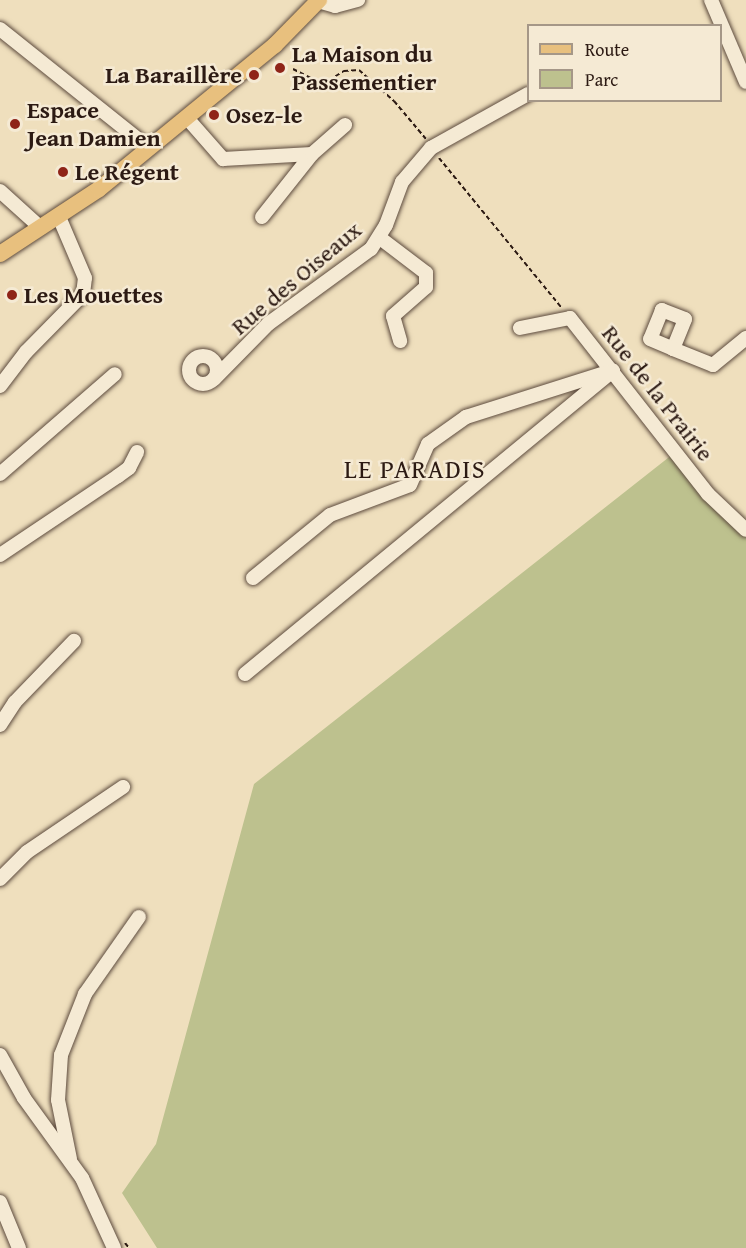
<!DOCTYPE html>
<html>
<head>
<meta charset="utf-8">
<style>
  body { margin:0 }
  #map { position:relative; width:746px; height:1248px; overflow:hidden; background:#efdfbd; font-family:"Gentium Book Plus",serif }
  div>[style] { position:absolute }
  .green>* { inset:0; background:#bdc18e }
  .path>* { height:2px; margin-top:-1px; transform-origin:0; background:repeating-linear-gradient(90deg,#2c1a13 0 4.5px,transparent 0 7.5px) }
  .roads { filter:drop-shadow(0 0 2px #5d4b3e) drop-shadow(0 0 2px #5d4b3e) }
  .minor>* { height:14px; margin:-7px; padding:0 7px; transform-origin:7px; border-radius:7px; background:#f5ead4 }
  .minor>.ring { margin:-7px; padding:0; box-sizing:content-box; background:none; border:14px solid #f5ead4; border-radius:50% }
  .major>* { height:16px; margin:-8px; padding:0 8px; transform-origin:8px; border-radius:8px; background:#e8c07e }
  .dots>* { width:16px; height:16px; translate:-50% -50%; box-sizing:border-box; border:3px solid #f5ead4; border-radius:50% }
  span { translate:-50% -50%; white-space:nowrap; text-align:center; line-height:1.15; -webkit-text-stroke:5px #f5ead4; paint-order:stroke }
  .poi-label { font-size:24px; color:#2c1a13; font-weight:700 }
  .left { translate:0 -50%; text-align:left }
  .right { translate:-100% -50%; text-align:right }
  .street-label { font-size:24px; color:#2c1a13 }
  .neighbourhood-label { font-size:26px; color:#2c1a13; letter-spacing:1.5px }
  .legend { position:absolute; left:527px; top:24px; width:195px; height:78px; box-sizing:border-box; background:#f5ead4; border:2px solid #a59787; margin:0; padding:8px 10px; list-style:none; font-size:18px; color:#2c1a13 }
  .legend li { display:flex; align-items:center; gap:12px; height:30px }
  .legend b { width:30px; border:2px solid #a59787 }
</style>
</head>
<body>
<div id="map">
  <div class="green">
    <i style="clip-path:polygon(673px 454px,746px 532px,746px 1248px,157px 1248px,122px 1193px,156px 1144px,254px 784px)"></i>
  </div>
  <div class="path">
    <i style="left:293px;top:69px;width:34px;rotate:27deg"></i>
    <i style="left:323px;top:84px;width:25px;rotate:-32deg"></i>
    <i style="left:344px;top:71px;width:15px;rotate:-4deg"></i>
    <i style="left:359px;top:70px;width:47px;rotate:41.5deg"></i>
    <i style="left:394px;top:101px;width:50px;rotate:49.9deg"></i>
    <i style="left:439px;top:158px;width:193px;rotate:50.7deg"></i>
    <i style="left:125px;top:1243px;width:6px;rotate:51deg"></i>
  </div>
  <div class="roads">
    <div class="minor">
      <i style="left:711px;top:0;width:89px;rotate:66.9deg"></i>
      <i style="left:318px;top:1px;width:18px;rotate:16deg"></i>
      <i style="left:335px;top:6px;width:24px;rotate:-15deg"></i>
      <i style="left:0;top:29px;width:191px;rotate:38.6deg"></i>
      <i style="left:187px;top:118px;width:55px;rotate:48.7deg"></i>
      <i style="left:223px;top:159px;width:89px;rotate:-3.2deg"></i>
      <i style="left:0;top:191px;width:55px;rotate:42.1deg"></i>
      <i style="left:262px;top:217px;width:80px;rotate:-51.6deg"></i>
      <i style="left:312px;top:154px;width:44px;rotate:-41.3deg"></i>
      <i style="left:380px;top:238px;width:58px;rotate:37.3deg"></i>
      <i style="left:426px;top:273px;width:14px;rotate:90deg"></i>
      <i style="left:426px;top:287px;width:44px;rotate:138.7deg"></i>
      <i style="left:393px;top:316px;width:26px;rotate:74deg"></i>
      <i style="left:520px;top:328px;width:51px;rotate:-11.3deg"></i>
      <i style="left:570px;top:318px;width:224px;rotate:51.9deg"></i>
      <i style="left:708px;top:494px;width:52px;rotate:43.5deg"></i>
      <i style="left:673px;top:349px;width:32px;rotate:-68deg"></i>
      <i style="left:685px;top:319px;width:25px;rotate:-159deg"></i>
      <i style="left:662px;top:310px;width:31px;rotate:112deg"></i>
      <i style="left:650px;top:339px;width:25px;rotate:23deg"></i>
      <i style="left:673px;top:349px;width:43px;rotate:21.8deg"></i>
      <i style="left:713px;top:365px;width:43px;rotate:-39.3deg"></i>
      <i class="ring" style="left:189px;top:356px;width:14px;height:14px"></i>
      <i style="left:214px;top:379px;width:77px;rotate:-45.5deg"></i>
      <i style="left:268px;top:324px;width:127px;rotate:-36.1deg"></i>
      <i style="left:371px;top:249px;width:28px;rotate:-58deg"></i>
      <i style="left:386px;top:225px;width:46px;rotate:-69.6deg"></i>
      <i style="left:402px;top:182px;width:45px;rotate:-49.5deg"></i>
      <i style="left:431px;top:148px;width:111px;rotate:-29.1deg"></i>
      <i style="left:0;top:386px;width:43px;rotate:-52.6deg"></i>
      <i style="left:26px;top:352px;width:81px;rotate:-45.5deg"></i>
      <i style="left:83px;top:294px;width:16px;rotate:-83deg"></i>
      <i style="left:85px;top:278px;width:66px;rotate:-113.1deg"></i>
      <i style="left:0;top:474px;width:152px;rotate:-41deg"></i>
      <i style="left:0;top:555px;width:142px;rotate:-33.8deg"></i>
      <i style="left:118px;top:476px;width:14px;rotate:-36deg"></i>
      <i style="left:129px;top:468px;width:18px;rotate:-63deg"></i>
      <i style="left:253px;top:578px;width:99px;rotate:-39.3deg"></i>
      <i style="left:330px;top:515px;width:85px;rotate:-20.6deg"></i>
      <i style="left:410px;top:485px;width:45px;rotate:-66.3deg"></i>
      <i style="left:428px;top:444px;width:47px;rotate:-35.4deg"></i>
      <i style="left:466px;top:417px;width:149px;rotate:-17.6deg"></i>
      <i style="left:245px;top:674px;width:477px;rotate:-39.5deg"></i>
      <i style="left:0;top:725px;width:27px;rotate:-57deg"></i>
      <i style="left:15px;top:702px;width:85px;rotate:-46deg"></i>
      <i style="left:0;top:879px;width:38px;rotate:-45deg"></i>
      <i style="left:27px;top:852px;width:116px;rotate:-34.1deg"></i>
      <i style="left:0;top:1055px;width:49px;rotate:60.8deg"></i>
      <i style="left:24px;top:1098px;width:99px;rotate:54.1deg"></i>
      <i style="left:82px;top:1178px;width:77px;rotate:65.4deg"></i>
      <i style="left:70px;top:1159px;width:60px;rotate:-101.5deg"></i>
      <i style="left:58px;top:1100px;width:45px;rotate:-86.2deg"></i>
      <i style="left:61px;top:1055px;width:66px;rotate:-68.5deg"></i>
      <i style="left:85px;top:994px;width:94px;rotate:-55deg"></i>
      <i style="left:0;top:1202px;width:50px;rotate:67.6deg"></i>
    </div>
    <div class="major">
      <i style="left:0;top:254px;width:118px;rotate:-33.3deg"></i>
      <i style="left:99px;top:189px;width:227px;rotate:-39.3deg"></i>
      <i style="left:275px;top:45px;width:63px;rotate:-45.6deg"></i>
    </div>
  </div>
  <div class="dots">
    <i style="left:280px;top:68px;background:#8f2418"></i>
    <i style="left:254px;top:75px;background:#8f2418"></i>
    <i style="left:214px;top:115px;background:#8f2418"></i>
    <i style="left:15px;top:124px;background:#8f2418"></i>
    <i style="left:63px;top:172px;background:#8f2418"></i>
    <i style="left:12px;top:295px;background:#8f2418"></i>
  </div>
  <div class="poi-label">
    <span class="left" style="left:292px;top:68px">La Maison du<br>Passementier</span>
    <span class="right" style="left:242px;top:75px">La Baraillère</span>
    <span class="left" style="left:27px;top:124px">Espace<br>Jean Damien</span>
    <span class="left" style="left:226px;top:115px">Osez-le</span>
    <span class="left" style="left:75px;top:172px">Le Régent</span>
    <span class="left" style="left:24px;top:295px">Les Mouettes</span>
  </div>
  <div class="street-label">
    <span style="left:296px;top:278px;rotate:-40deg">Rue des Oiseaux</span>
    <span style="left:658px;top:393px;rotate:52deg">Rue de la Prairie</span>
  </div>
  <div class="neighbourhood-label">
    <span style="left:415px;top:469px">LE PARADIS</span>
  </div>
  <ul class="legend">
  <li><b style="height:8px;background:#e8c07e"></b>Route</li>
  <li><b style="height:16px;background:#bdc18e"></b>Parc</li>
  </ul>
</div>
</body>
</html>
